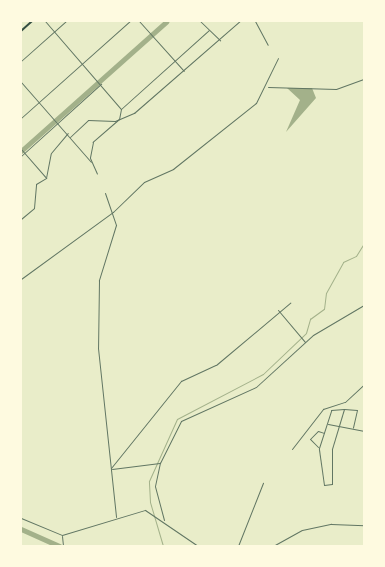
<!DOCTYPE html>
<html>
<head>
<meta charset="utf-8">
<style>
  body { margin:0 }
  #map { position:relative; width:385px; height:567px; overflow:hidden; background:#e9edc9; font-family:Barlow,sans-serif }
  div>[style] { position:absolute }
  .water>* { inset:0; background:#a3b18a }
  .stream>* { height:1px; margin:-0.5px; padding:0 0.5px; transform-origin:0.5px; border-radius:0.5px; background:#a3b18a }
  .river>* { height:5px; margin:-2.5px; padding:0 2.5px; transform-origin:2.5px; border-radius:2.5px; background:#a3b18a }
  .minor>* { height:1px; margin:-0.5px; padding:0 0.5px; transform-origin:0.5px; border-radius:0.5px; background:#617663 }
  .tertiary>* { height:1px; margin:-0.5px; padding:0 0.5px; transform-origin:0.5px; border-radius:0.5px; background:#617663 }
  .trunk>* { height:2px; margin:-1px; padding:0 1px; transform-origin:1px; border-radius:1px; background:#344e41 }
  span { translate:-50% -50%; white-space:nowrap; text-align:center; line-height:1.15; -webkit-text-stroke:5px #fefae0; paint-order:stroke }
  .frame { position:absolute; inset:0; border:22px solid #fefae0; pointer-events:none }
</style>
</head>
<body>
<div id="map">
  <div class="water">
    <i style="clip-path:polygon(287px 88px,312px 88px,316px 98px,286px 132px,300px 100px)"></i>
  </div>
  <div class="stream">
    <i style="left:163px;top:546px;width:46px;rotate:-106.5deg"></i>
    <i style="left:150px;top:502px;width:21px;rotate:-93deg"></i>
    <i style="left:149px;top:481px;width:68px;rotate:-65.7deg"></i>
    <i style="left:177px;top:419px;width:97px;rotate:-27.6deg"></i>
    <i style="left:263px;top:374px;width:59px;rotate:-43.6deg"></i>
    <i style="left:306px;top:333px;width:15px;rotate:-74deg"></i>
    <i style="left:310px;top:319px;width:17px;rotate:-36deg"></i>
    <i style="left:324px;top:309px;width:16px;rotate:-83deg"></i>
    <i style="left:326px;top:293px;width:35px;rotate:-61deg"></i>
    <i style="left:343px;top:262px;width:14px;rotate:-25deg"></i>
    <i style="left:356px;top:256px;width:15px;rotate:-58deg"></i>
  </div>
  <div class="river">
    <i style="left:21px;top:151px;width:195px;rotate:-41.7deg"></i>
    <i style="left:21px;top:529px;width:42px;rotate:24.1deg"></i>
  </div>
  <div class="minor">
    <i style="left:139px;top:21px;width:67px;rotate:48deg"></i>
    <i style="left:200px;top:21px;width:28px;rotate:44deg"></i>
    <i style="left:255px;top:21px;width:27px;rotate:62deg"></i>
    <i style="left:21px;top:61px;width:60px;rotate:-41.6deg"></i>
    <i style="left:21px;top:82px;width:106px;rotate:48.8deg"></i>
    <i style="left:268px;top:87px;width:68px;rotate:1.7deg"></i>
    <i style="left:336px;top:89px;width:30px;rotate:-20deg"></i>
    <i style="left:121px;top:109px;width:118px;rotate:-41.9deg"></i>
    <i style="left:21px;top:118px;width:146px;rotate:-41.7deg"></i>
    <i style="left:70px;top:137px;width:25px;rotate:-43deg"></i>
    <i style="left:88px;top:120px;width:27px;rotate:2deg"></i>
    <i style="left:115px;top:121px;width:21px;rotate:-23deg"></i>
    <i style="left:134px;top:113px;width:140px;rotate:-41deg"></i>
    <i style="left:21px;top:149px;width:37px;rotate:49deg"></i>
    <i style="left:21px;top:156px;width:108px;rotate:-42deg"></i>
    <i style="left:21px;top:219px;width:17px;rotate:-40deg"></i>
    <i style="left:34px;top:208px;width:24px;rotate:-85deg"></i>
    <i style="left:36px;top:184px;width:12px;rotate:-31deg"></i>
    <i style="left:46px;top:178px;width:25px;rotate:-79deg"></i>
    <i style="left:51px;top:153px;width:26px;rotate:-50deg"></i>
    <i style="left:21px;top:279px;width:114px;rotate:-36.1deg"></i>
    <i style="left:113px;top:212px;width:43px;rotate:-44.1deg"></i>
    <i style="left:144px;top:182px;width:32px;rotate:-24deg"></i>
    <i style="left:173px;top:169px;width:106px;rotate:-38.5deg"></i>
    <i style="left:256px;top:103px;width:50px;rotate:-63.9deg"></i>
    <i style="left:278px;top:310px;width:42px;rotate:49.8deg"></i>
    <i style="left:344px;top:409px;width:42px;rotate:106.7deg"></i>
    <i style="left:332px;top:449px;width:35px;rotate:90deg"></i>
    <i style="left:332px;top:484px;width:8px;rotate:173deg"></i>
    <i style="left:324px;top:485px;width:37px;rotate:-98deg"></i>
    <i style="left:319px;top:448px;width:40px;rotate:-72deg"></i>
    <i style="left:331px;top:410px;width:13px;rotate:-4deg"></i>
    <i style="left:344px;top:409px;width:13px;rotate:4deg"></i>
    <i style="left:357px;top:410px;width:18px;rotate:103deg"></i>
    <i style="left:328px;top:424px;width:37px;rotate:11deg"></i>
    <i style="left:318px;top:447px;width:11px;rotate:-135deg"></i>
    <i style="left:310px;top:439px;width:11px;rotate:-45deg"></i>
    <i style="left:318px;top:431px;width:6px;rotate:18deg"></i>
    <i style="left:292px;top:449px;width:51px;rotate:-52.2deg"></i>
    <i style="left:323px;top:409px;width:23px;rotate:-18deg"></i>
    <i style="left:345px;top:402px;width:26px;rotate:-43deg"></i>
    <i style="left:111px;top:468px;width:112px;rotate:-51.2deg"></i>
    <i style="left:181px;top:381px;width:38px;rotate:-25deg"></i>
    <i style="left:216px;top:365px;width:97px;rotate:-40deg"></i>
    <i style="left:112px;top:469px;width:48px;rotate:-7.1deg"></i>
    <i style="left:164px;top:520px;width:35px;rotate:-105deg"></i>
    <i style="left:155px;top:486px;width:24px;rotate:-78deg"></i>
    <i style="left:160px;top:463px;width:47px;rotate:-63.4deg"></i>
    <i style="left:181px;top:421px;width:82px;rotate:-24.4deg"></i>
    <i style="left:256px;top:387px;width:77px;rotate:-42.4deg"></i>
    <i style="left:313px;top:335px;width:59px;rotate:-30.5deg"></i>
    <i style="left:62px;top:536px;width:10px;rotate:84deg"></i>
    <i style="left:238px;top:546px;width:68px;rotate:-68.4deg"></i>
    <i style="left:273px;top:546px;width:33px;rotate:-29deg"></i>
    <i style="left:302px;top:530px;width:30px;rotate:-12deg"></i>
    <i style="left:331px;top:524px;width:33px;rotate:2deg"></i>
  </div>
  <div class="tertiary">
    <i style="left:45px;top:21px;width:116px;rotate:49.2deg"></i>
    <i style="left:121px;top:109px;width:10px;rotate:101deg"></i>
    <i style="left:119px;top:119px;width:35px;rotate:139deg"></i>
    <i style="left:93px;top:142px;width:16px;rotate:101deg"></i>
    <i style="left:90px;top:158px;width:17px;rotate:66deg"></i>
    <i style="left:105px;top:193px;width:34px;rotate:71deg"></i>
    <i style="left:116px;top:225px;width:58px;rotate:107.2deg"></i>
    <i style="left:99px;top:280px;width:68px;rotate:90.8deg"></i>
    <i style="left:98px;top:348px;width:170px;rotate:83.9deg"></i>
    <i style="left:21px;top:518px;width:44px;rotate:22.5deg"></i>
    <i style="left:62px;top:535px;width:87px;rotate:-16.8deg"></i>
    <i style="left:145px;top:510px;width:64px;rotate:34.2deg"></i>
  </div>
  <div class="trunk">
    <i style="left:21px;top:31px;width:15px;rotate:-42deg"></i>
  </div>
  <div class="frame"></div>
</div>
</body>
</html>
